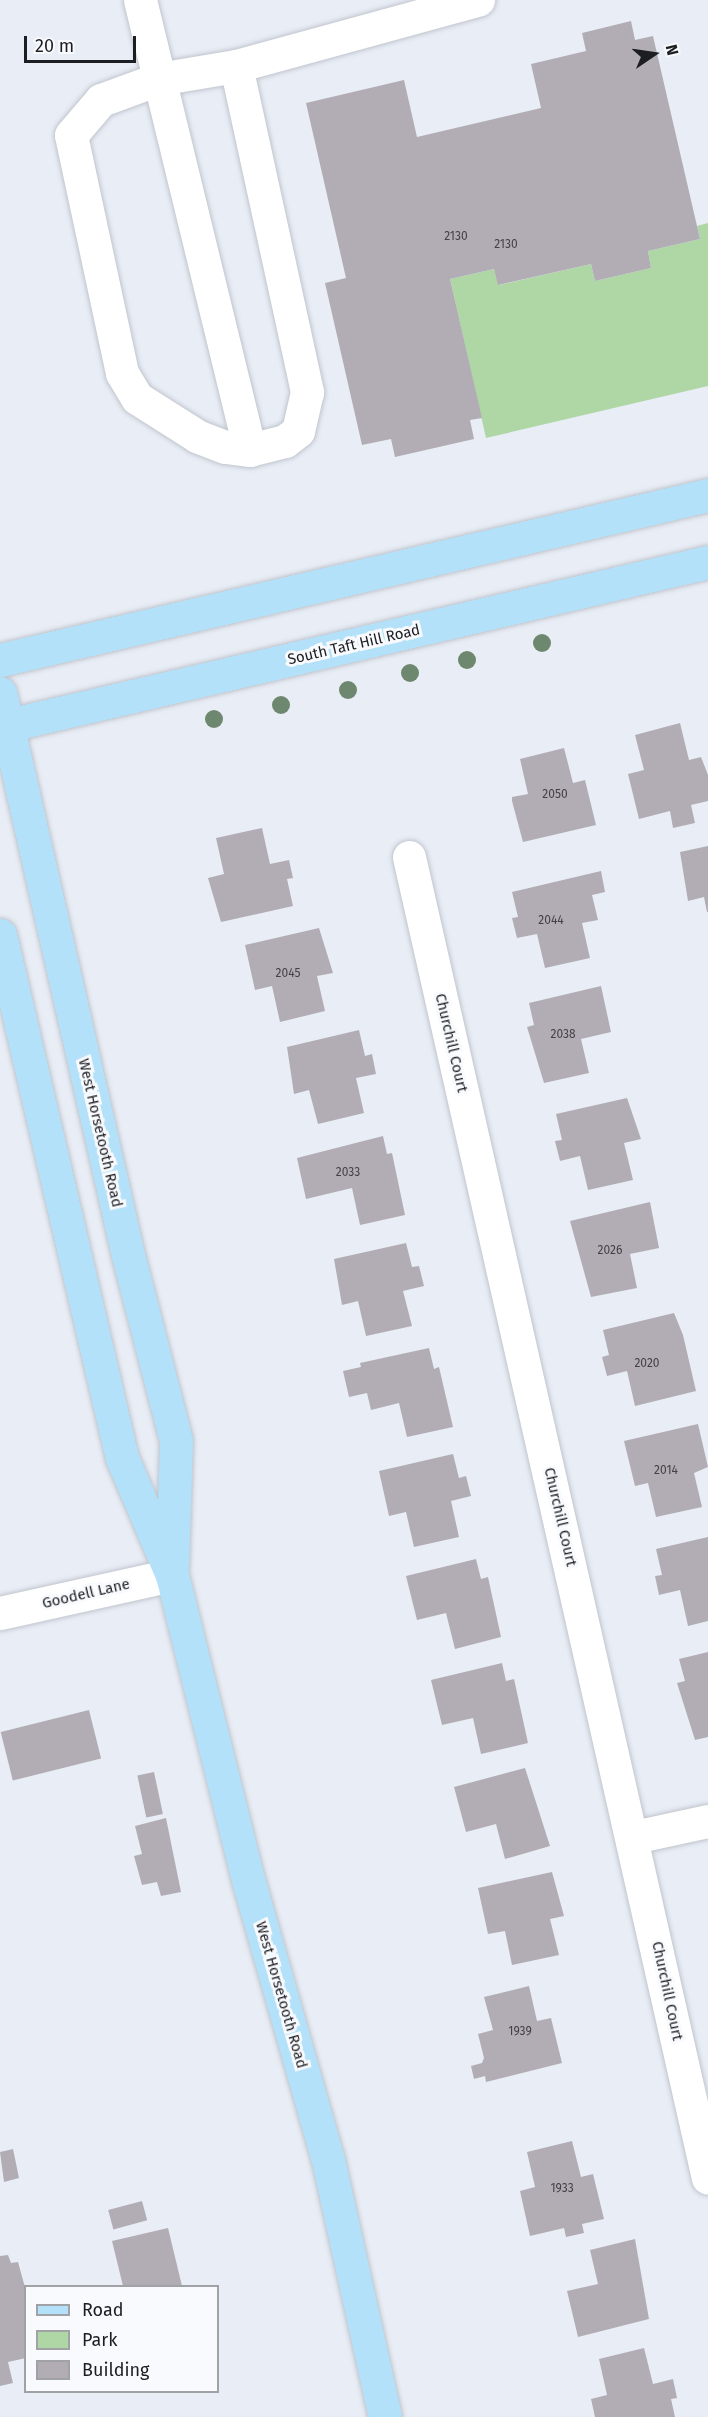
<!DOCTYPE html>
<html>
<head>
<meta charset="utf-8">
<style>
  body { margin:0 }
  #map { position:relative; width:708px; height:2417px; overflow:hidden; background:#e8edf6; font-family:"Fira Sans",sans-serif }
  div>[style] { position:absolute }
  .green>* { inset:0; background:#afd7a6 }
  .building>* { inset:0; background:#b2adb5; transform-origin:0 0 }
  .roads { filter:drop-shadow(0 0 2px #c1c5cd) drop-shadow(0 0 2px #c1c5cd) }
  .minor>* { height:33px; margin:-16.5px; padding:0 16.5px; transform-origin:16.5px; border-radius:16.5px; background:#fff }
  .major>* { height:33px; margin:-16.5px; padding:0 16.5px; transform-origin:16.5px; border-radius:16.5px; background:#b3e1f9 }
  .trees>* { width:18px; height:18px; margin:-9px; border-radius:50%; background:#6e886f }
  span { translate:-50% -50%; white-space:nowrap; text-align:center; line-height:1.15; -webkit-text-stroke:6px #f8fafd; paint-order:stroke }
  .number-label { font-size:12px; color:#424246 }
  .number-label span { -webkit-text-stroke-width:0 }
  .street-label { font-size:15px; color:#1d1e21 }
  .legend { position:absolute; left:24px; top:2285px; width:195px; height:108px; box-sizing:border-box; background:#f8fafd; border:2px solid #a0a2a5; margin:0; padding:8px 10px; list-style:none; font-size:18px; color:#1d1e21 }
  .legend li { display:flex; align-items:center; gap:12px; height:30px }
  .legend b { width:30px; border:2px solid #a0a2a5 }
  .north { position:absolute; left:624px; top:24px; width:60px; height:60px; -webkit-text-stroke:4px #f8fafd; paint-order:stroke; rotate:77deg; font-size:16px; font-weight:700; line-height:24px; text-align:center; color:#1d1e21 }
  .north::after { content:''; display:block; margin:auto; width:21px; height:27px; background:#1d1e21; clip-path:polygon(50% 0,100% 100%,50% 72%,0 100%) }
  .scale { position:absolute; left:24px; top:36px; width:112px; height:27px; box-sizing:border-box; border:3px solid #1d1e21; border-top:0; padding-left:8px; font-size:18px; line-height:21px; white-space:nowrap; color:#1d1e21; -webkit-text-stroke:4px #f8fafd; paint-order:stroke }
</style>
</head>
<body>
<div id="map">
  <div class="green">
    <i style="clip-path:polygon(708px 223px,708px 386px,486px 438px,450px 279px,494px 269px,499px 285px,591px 264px,595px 281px,651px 268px,648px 251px,700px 239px,697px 226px)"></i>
  </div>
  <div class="building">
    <i style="clip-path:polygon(631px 21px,635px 40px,653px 36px,700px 239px,648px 251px,651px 268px,595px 281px,591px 264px,498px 285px,494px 269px,450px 279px,482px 418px,470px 420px,474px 439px,395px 457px,391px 439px,362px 445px,325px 283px,346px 278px,306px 103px,404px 80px,417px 137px,541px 108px,531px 64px,586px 51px,582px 33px)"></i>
    <i style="clip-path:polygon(680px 723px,689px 760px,701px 757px,708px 775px,708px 801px,691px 805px,695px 823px,673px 828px,670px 811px,639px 819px,628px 774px,644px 770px,635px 735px)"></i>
    <i style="clip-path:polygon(564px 748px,573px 783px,585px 780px,596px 825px,523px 842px,512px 801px,512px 797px,528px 794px,520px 759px)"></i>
    <i style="clip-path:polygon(262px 828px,270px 864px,289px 860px,293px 878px,287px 879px,293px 906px,221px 922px,208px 878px,224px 874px,216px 838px)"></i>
    <i style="clip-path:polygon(708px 846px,708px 912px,707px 912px,704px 897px,688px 901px,680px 852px)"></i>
    <i style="clip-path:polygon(601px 871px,605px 892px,592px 895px,598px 920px,582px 923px,590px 958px,545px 968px,537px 934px,517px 938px,512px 918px,518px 917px,512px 892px)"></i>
    <i style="clip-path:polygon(319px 928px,333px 973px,317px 976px,325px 1011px,280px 1022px,272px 986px,255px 990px,245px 945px)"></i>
    <i style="clip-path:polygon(601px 986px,611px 1032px,581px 1039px,589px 1073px,544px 1083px,527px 1027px,534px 1025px,529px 1003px)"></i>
    <i style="clip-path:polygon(359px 1030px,365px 1056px,372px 1054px,376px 1074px,356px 1078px,364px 1113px,318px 1124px,309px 1090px,294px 1094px,287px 1047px)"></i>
    <i style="clip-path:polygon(627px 1098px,641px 1139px,624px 1143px,633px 1180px,588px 1190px,580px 1156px,560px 1161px,555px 1141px,562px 1140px,556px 1114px)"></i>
    <i style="clip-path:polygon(383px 1136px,387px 1154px,392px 1153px,405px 1215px,360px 1225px,352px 1188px,306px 1199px,297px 1158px)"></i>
    <i style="clip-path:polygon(650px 1202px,659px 1248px,630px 1254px,637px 1288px,591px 1297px,570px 1221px)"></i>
    <i style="clip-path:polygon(406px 1243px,412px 1267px,419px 1266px,424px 1286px,403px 1291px,412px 1326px,366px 1336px,358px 1301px,342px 1305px,334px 1259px)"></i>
    <i style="clip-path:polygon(674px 1313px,683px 1335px,696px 1391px,635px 1406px,627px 1371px,607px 1376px,602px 1357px,609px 1355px,603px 1330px)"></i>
    <i style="clip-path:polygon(429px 1348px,434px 1369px,439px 1367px,453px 1427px,407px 1437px,399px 1403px,371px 1410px,367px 1393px,349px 1397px,343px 1371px,361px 1367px,360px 1363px)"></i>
    <i style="clip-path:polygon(698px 1424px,708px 1467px,694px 1473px,702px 1507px,656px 1517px,648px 1483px,635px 1486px,624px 1441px)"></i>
    <i style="clip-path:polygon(453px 1454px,459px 1478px,466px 1476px,471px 1496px,451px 1501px,459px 1537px,414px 1547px,406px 1512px,389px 1516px,379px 1471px)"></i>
    <i style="clip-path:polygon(708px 1537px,708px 1621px,688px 1626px,680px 1590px,659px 1595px,655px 1576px,662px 1575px,656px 1549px)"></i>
    <i style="clip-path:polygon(476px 1559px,481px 1579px,488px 1577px,501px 1637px,455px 1649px,446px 1613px,417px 1620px,406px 1576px)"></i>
    <i style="clip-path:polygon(708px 1652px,708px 1737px,695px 1740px,677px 1683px,685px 1681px,679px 1659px)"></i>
    <i style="clip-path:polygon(502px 1663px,506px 1681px,514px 1679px,528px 1743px,481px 1754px,473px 1718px,442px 1725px,431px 1680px)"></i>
    <i style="left:89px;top:1710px;width:50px;height:91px;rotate:76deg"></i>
    <i style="clip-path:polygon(525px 1768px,550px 1846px,505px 1859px,496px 1824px,466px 1832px,454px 1787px)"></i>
    <i style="left:154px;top:1772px;width:43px;height:17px;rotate:78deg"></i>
    <i style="clip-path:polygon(166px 1818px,181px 1892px,161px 1896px,157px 1882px,142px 1885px,134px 1856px,142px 1854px,135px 1826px)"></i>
    <i style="clip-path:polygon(552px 1872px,564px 1916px,550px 1919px,559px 1955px,512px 1965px,505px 1931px,488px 1934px,478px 1888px)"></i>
    <i style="clip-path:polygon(529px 1986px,537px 2021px,551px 2018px,562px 2063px,486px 2082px,485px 2076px,474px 2079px,471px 2066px,482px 2063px,484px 2058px,478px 2034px,493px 2030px,484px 1997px)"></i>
    <i style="clip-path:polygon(572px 2141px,581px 2177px,593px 2174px,604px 2219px,582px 2224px,584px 2233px,566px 2237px,564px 2228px,530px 2236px,520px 2191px,535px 2187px,527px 2152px)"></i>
    <i style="clip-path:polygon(13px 2149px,19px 2178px,4px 2182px,0 2152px)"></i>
    <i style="left:142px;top:2201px;width:20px;height:35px;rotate:75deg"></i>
    <i style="clip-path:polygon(168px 2228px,182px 2286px,123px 2286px,112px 2241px)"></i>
    <i style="clip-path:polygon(635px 2239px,649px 2319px,578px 2337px,567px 2291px,598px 2284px,590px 2250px)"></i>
    <i style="clip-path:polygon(8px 2255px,11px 2263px,18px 2262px,26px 2291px,26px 2358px,8px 2362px,13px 2383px,0 2386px,0 2256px)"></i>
    <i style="clip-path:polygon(644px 2348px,653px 2384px,673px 2379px,677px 2398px,671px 2399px,675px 2417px,595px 2417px,591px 2399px,607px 2395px,599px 2359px)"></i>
  </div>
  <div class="roads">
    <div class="minor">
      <i style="left:140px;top:0;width:463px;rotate:76.3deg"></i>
      <i style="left:236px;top:66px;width:334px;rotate:77.7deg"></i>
      <i style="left:307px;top:392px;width:40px;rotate:103deg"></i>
      <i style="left:298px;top:431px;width:16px;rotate:142deg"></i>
      <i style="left:285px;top:441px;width:36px;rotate:166deg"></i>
      <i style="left:250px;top:450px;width:25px;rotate:-173deg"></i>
      <i style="left:225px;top:447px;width:30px;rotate:-159deg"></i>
      <i style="left:197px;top:436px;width:71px;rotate:-147.7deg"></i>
      <i style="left:137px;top:398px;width:29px;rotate:-121deg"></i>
      <i style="left:122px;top:373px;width:243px;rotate:-102.1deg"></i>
      <i style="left:71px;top:135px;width:46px;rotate:-49.4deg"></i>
      <i style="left:101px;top:100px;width:61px;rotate:-20.2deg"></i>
      <i style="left:158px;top:79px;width:79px;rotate:-9.5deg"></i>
      <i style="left:236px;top:66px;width:251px;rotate:-15.3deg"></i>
      <i style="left:409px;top:857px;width:1354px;rotate:77.25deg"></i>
      <i style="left:0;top:1613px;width:176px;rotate:-12.5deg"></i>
      <i style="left:634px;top:1837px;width:76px;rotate:-12.2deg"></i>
    </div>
    <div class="major">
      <i style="left:0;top:660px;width:727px;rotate:-13.12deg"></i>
      <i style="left:0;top:693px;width:576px;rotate:77.17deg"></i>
      <i style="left:128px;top:1255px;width:192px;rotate:75.5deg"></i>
      <i style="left:176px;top:1441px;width:124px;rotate:91.8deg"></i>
      <i style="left:0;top:727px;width:727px;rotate:-13.12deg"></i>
      <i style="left:0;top:935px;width:537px;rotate:76.87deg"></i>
      <i style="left:122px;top:1458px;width:127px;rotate:66.9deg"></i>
      <i style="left:172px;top:1575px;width:317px;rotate:76deg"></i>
      <i style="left:249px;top:1883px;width:288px;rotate:74.1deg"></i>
      <i style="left:328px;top:2160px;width:263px;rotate:77.5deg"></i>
    </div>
  </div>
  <div class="trees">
    <i style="left:542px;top:643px"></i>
    <i style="left:467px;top:660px"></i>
    <i style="left:410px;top:673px"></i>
    <i style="left:348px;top:690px"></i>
    <i style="left:281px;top:705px"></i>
    <i style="left:214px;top:719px"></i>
  </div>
  <div class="number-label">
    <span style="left:456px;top:237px">2130</span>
    <span style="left:506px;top:245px">2130</span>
    <span style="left:555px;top:795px">2050</span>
    <span style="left:551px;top:921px">2044</span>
    <span style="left:288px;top:974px">2045</span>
    <span style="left:563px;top:1035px">2038</span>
    <span style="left:348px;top:1173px">2033</span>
    <span style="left:610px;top:1251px">2026</span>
    <span style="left:647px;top:1364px">2020</span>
    <span style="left:666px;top:1471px">2014</span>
    <span style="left:520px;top:2032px">1939</span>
    <span style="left:562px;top:2189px">1933</span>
  </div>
  <div class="street-label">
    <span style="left:354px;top:645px;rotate:-13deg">South Taft Hill Road</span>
    <span style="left:451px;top:1043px;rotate:77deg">Churchill Court</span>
    <span style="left:100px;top:1133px;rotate:77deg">West Horsetooth Road</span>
    <span style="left:560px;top:1517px;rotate:77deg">Churchill Court</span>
    <span style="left:86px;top:1594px;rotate:-13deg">Goodell Lane</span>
    <span style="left:667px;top:1991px;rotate:78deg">Churchill Court</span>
    <span style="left:281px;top:1995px;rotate:74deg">West Horsetooth Road</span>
  </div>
  <ul class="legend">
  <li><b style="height:8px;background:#b3e1f9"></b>Road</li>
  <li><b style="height:16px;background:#afd7a6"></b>Park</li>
  <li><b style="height:16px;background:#b2adb5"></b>Building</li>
  </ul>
  <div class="north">N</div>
  <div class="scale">20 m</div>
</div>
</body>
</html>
